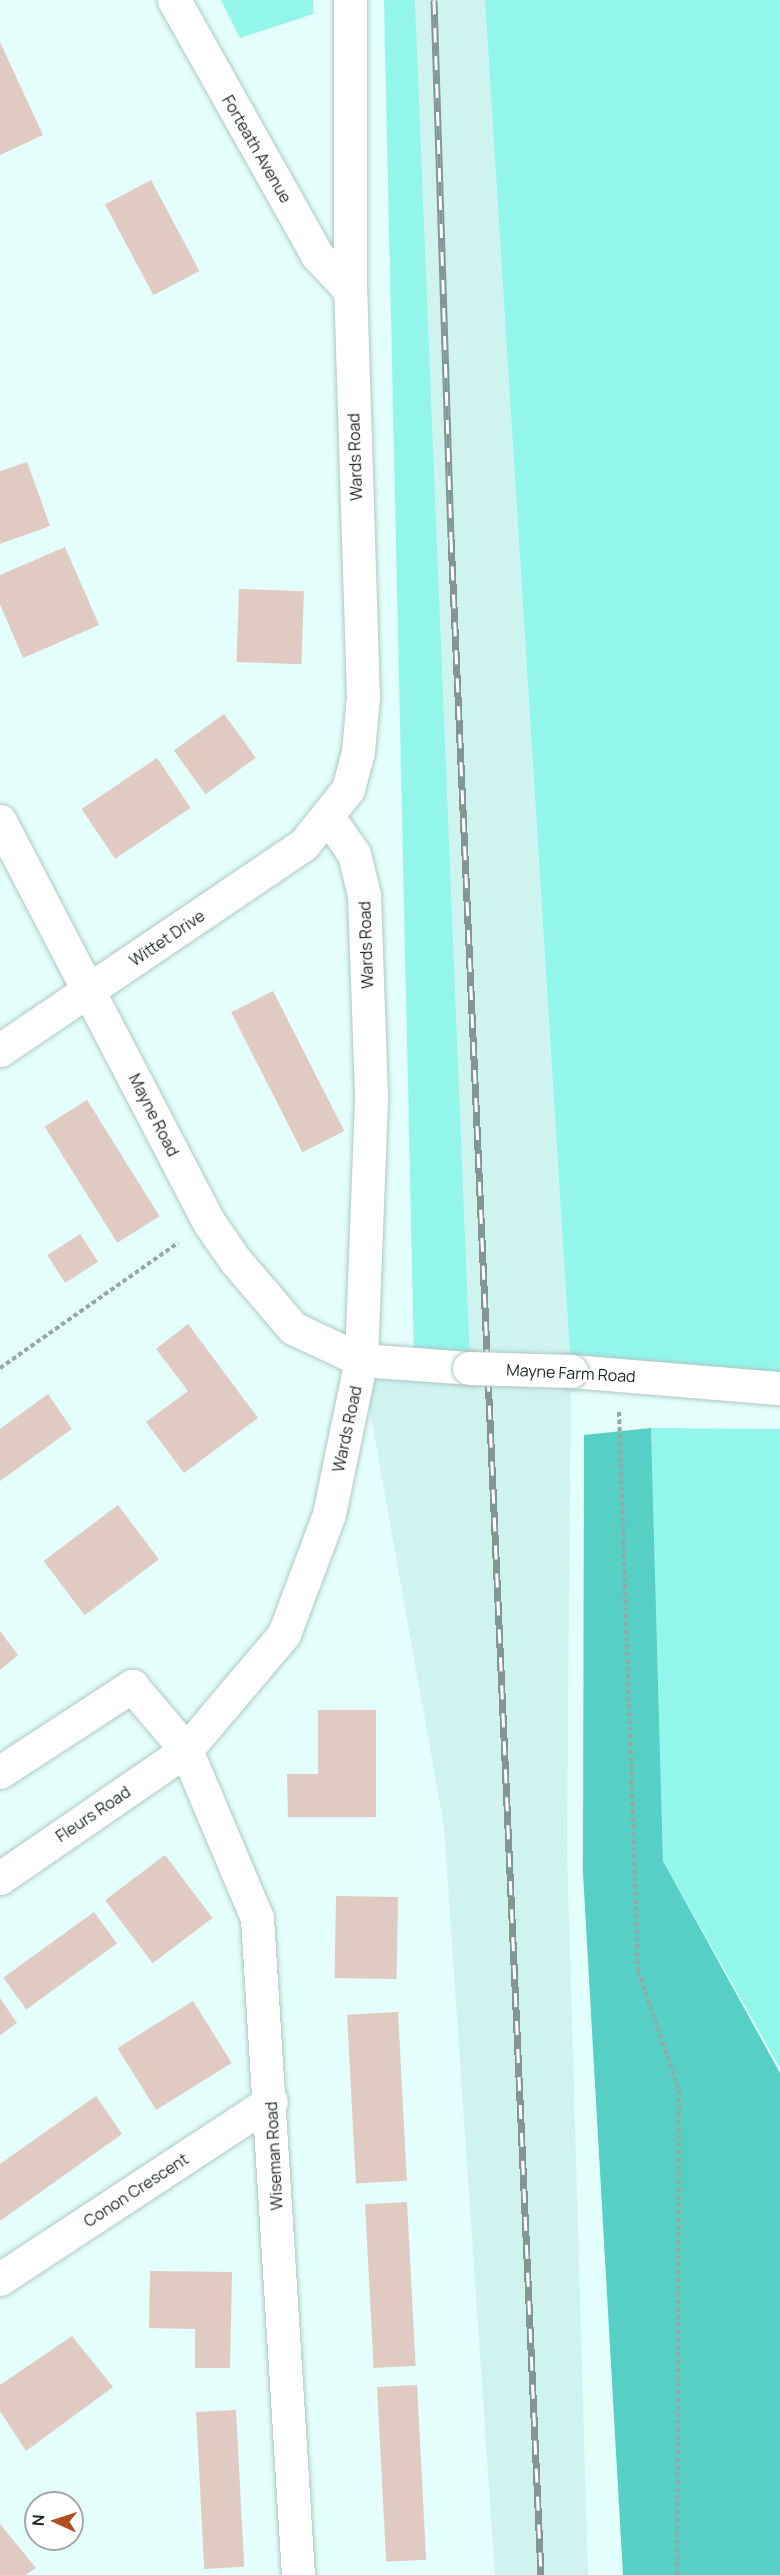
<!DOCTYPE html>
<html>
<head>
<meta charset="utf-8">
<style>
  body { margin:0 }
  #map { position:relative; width:780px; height:2575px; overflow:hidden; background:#e3fefb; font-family:Manrope,sans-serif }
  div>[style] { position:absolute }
  .built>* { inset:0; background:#cff4ef }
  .green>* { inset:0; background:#92f6eb }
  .forest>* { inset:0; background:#56cfc4 }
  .building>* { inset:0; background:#e0cac1; transform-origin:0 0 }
  .path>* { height:4px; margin-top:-2px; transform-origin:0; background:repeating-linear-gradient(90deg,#94a9a6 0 4.5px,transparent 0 7.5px) }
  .roads { filter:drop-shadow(0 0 2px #aec8c4) drop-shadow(0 0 2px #aec8c4) }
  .minor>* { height:33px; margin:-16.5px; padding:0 16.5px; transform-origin:16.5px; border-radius:16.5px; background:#fff }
  .rail>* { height:7px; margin-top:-3.5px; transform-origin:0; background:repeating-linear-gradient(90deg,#fff 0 14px,#839694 0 28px); box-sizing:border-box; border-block:2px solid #839694 }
  .bridges { filter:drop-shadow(0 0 2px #aec8c4) drop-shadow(0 0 2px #aec8c4) }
  .minor-bridge>* { height:33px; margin:-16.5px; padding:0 16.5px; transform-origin:16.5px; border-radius:16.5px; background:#fff }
  span { translate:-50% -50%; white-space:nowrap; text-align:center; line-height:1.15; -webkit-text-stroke:4.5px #fff; paint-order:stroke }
  .street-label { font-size:16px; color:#1a2423 }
  .north { position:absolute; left:24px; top:2491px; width:60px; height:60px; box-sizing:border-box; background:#fff; border:2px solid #a3a7a7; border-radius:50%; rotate:273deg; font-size:16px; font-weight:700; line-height:24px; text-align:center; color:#1a2423 }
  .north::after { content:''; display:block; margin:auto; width:21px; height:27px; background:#b34e1e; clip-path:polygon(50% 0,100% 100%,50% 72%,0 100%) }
</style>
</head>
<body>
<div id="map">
  <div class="built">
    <i style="clip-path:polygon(415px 0,485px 0,571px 1371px,567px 1847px,588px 2575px,495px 2575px,444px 1827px,361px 1360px,470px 1359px)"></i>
  </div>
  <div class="green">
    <i style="clip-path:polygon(221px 0,313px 0,313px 14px,240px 38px)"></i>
    <i style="clip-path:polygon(384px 0,415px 0,470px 1359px,414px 1355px)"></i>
    <i style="clip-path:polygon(485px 0,780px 0,780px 1388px,571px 1371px)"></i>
    <i style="clip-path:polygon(651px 1428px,780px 1429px,780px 2068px,663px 1861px)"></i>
  </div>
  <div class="forest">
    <i style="clip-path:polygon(651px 1428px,663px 1861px,780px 2073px,780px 2575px,623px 2575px,583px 1873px,584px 1435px)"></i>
  </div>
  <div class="building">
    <i style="clip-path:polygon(0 42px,43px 135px,0 155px)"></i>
    <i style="left:151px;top:180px;width:103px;height:52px;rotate:62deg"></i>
    <i style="clip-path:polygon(27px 462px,50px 526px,0 544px,0 471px)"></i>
    <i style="clip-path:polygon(65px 547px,99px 625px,23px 658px,0 604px,0 575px)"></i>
    <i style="left:239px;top:589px;width:65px;height:73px;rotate:2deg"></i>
    <i style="left:224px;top:714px;width:54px;height:62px;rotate:54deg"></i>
    <i style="left:157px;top:758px;width:60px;height:91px;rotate:56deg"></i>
    <i style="left:273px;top:991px;width:157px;height:47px;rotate:63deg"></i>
    <i style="left:87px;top:1100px;width:137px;height:50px;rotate:58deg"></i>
    <i style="left:80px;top:1234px;width:33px;height:39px;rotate:57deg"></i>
    <i style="clip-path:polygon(188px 1324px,258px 1418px,184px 1473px,146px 1422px,188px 1391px,156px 1349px)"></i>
    <i style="clip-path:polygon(48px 1394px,72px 1429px,0 1481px,0 1429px)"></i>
    <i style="left:118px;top:1505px;width:68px;height:93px;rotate:53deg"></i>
    <i style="clip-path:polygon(0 1631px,18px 1655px,0 1670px)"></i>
    <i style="clip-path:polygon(318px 1710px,376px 1710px,376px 1817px,288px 1817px,287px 1774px,318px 1774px)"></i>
    <i style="left:165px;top:1855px;width:79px;height:75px;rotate:53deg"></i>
    <i style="left:336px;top:1896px;width:62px;height:82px;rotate:1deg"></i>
    <i style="left:94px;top:1912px;width:39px;height:112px;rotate:54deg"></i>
    <i style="clip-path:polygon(0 1998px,17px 2023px,0 2035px)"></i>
    <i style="left:193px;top:2001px;width:73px;height:89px;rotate:58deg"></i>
    <i style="left:398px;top:2012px;width:169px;height:51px;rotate:87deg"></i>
    <i style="clip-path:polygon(96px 2096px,122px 2134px,0 2221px,0 2164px)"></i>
    <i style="left:407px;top:2202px;width:164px;height:42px;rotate:87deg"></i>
    <i style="clip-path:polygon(150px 2271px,232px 2272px,230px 2368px,195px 2368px,195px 2329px,149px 2328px)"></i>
    <i style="clip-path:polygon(72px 2336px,113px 2387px,26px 2451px,0 2411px,0 2385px)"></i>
    <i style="left:417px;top:2385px;width:175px;height:40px;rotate:87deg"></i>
    <i style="left:236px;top:2410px;width:157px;height:40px;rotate:87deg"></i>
    <i style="clip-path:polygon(0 2524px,36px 2568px,25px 2575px,0 2575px)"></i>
  </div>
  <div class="path">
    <i style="left:0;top:1368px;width:218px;rotate:-35.1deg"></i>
    <i style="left:619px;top:1412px;width:559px;rotate:88.05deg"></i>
    <i style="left:638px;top:1971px;width:126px;rotate:71deg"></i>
    <i style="left:679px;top:2090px;width:485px;rotate:90.2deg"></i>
  </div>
  <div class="roads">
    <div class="minor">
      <i style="left:174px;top:0;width:292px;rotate:60.7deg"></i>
      <i style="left:317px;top:255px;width:48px;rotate:46.7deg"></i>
      <i style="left:0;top:821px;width:451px;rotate:62.5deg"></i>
      <i style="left:208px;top:1221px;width:47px;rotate:55.3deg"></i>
      <i style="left:235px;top:1260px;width:89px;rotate:49.5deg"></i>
      <i style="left:293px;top:1328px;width:75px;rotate:25.2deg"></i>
      <i style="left:361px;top:1360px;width:108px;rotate:4.2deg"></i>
      <i style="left:0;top:1050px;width:367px;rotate:-34.1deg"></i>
      <i style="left:304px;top:844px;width:70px;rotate:-51.3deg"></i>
      <i style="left:348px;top:789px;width:39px;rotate:-75deg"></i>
      <i style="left:358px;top:751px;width:54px;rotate:-84.7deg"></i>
      <i style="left:363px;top:697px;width:407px;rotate:-91.8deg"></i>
      <i style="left:350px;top:290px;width:290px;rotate:-90deg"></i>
      <i style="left:571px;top:1371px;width:210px;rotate:4.7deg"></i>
      <i style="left:0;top:1772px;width:158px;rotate:-33.1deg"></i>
      <i style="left:132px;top:1686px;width:84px;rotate:49.8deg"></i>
      <i style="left:186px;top:1750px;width:182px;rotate:67.1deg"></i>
      <i style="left:257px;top:1918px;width:658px;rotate:86.43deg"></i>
      <i style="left:0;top:1878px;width:226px;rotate:-34.5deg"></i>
      <i style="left:186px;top:1750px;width:152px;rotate:-49.8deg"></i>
      <i style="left:284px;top:1634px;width:128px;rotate:-69.4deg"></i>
      <i style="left:329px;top:1514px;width:157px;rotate:-78.3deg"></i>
      <i style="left:361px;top:1360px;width:265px;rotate:-87.8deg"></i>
      <i style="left:371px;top:1095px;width:200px;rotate:-92deg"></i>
      <i style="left:364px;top:895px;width:42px;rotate:-103.7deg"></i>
      <i style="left:354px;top:854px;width:44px;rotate:-124.8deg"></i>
      <i style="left:0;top:2279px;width:324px;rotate:-33.3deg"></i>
    </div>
  </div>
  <div class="rail">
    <i style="left:434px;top:0;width:538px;rotate:88.19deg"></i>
    <i style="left:451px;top:538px;width:2039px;rotate:87.47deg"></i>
  </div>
  <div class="bridges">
    <div class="minor-bridge">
      <i style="left:469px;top:1368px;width:102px;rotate:1.7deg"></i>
    </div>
  </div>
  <div class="street-label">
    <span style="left:257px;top:149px;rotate:60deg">Forteath Avenue</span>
    <span style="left:355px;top:457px;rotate:-92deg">Wards Road</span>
    <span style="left:167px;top:938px;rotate:-34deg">Wittet Drive</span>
    <span style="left:366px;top:945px;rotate:-92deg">Wards Road</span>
    <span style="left:154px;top:1115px;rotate:63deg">Mayne Road</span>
    <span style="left:571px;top:1373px;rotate:3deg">Mayne Farm Road</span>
    <span style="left:347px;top:1429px;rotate:-78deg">Wards Road</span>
    <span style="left:93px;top:1814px;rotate:-34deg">Fleurs Road</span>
    <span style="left:274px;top:2156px;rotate:-93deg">Wiseman Road</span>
    <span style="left:136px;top:2190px;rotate:-33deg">Conon Crescent</span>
  </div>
  <div class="north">N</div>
</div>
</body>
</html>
